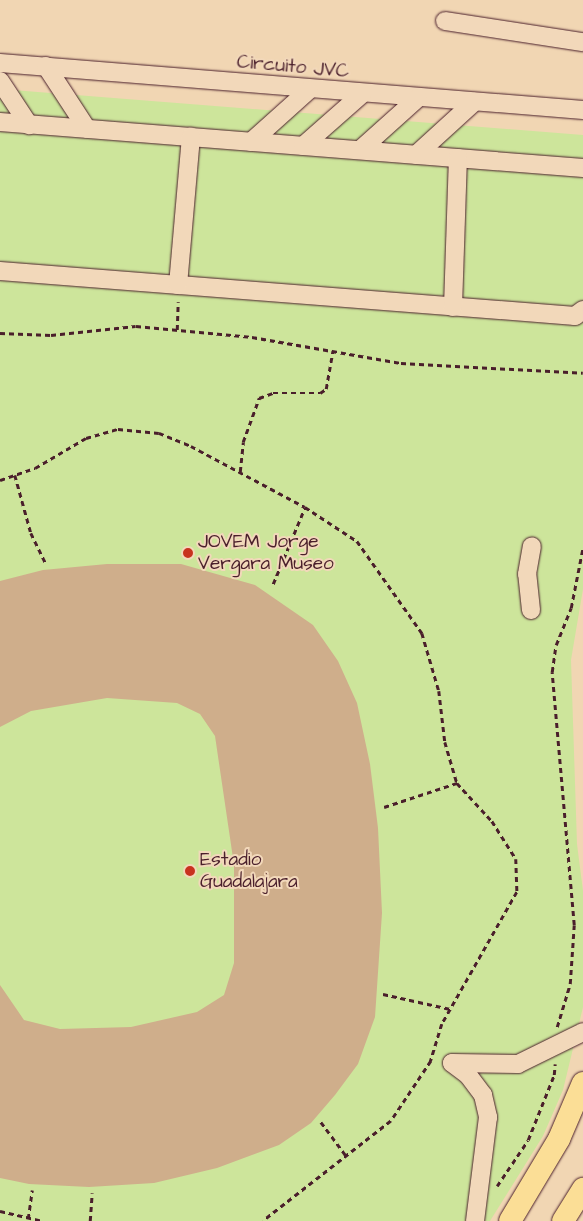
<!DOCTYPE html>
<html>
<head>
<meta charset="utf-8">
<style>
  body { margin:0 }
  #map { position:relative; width:583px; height:1221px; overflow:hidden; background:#f1d6b3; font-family:"Architects Daughter",sans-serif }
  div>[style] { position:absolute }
  .green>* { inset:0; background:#cde59b }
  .building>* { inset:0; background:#cfae8b }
  .path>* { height:2.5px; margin-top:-1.25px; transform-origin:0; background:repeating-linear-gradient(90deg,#4a1f2b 0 5px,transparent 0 9px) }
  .roads { filter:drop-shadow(0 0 1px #4a1f2b) drop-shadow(0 0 1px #4a1f2b) }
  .minor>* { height:18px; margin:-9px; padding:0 9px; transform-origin:9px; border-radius:9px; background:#f2d8ba }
  .major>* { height:22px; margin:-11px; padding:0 11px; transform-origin:11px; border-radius:11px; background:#fbde96 }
  .dots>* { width:14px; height:14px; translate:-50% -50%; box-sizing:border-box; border:2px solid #f2d8ba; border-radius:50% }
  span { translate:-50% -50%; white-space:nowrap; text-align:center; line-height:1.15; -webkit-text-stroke:4px #f2d8ba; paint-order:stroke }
  .street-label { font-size:19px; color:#4a1f2b }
  .poi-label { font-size:19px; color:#4a1f2b }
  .left { translate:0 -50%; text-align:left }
</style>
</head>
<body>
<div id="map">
  <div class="green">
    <i style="clip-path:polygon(0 89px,583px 135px,583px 589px,571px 660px,577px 844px,583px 891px,583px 1007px,563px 1090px,543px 1136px,490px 1221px,0 1221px)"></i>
  </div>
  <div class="building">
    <i style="clip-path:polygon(107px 564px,181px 564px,255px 585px,313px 625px,338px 661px,357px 703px,370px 764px,378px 828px,382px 913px,375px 1017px,358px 1064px,335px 1095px,311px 1123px,279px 1145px,217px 1168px,154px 1183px,89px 1187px,29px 1184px,0 1178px,0 985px,24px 1020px,60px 1029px,131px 1027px,197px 1012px,224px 995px,234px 963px,234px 865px,215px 736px,200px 714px,177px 703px,107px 698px,31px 711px,0 727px,0 581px,43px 570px)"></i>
  </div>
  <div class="path">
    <i style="left:177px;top:330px;width:28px;rotate:-88deg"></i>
    <i style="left:0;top:333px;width:51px;rotate:2.2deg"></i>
    <i style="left:51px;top:335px;width:85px;rotate:-6deg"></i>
    <i style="left:136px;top:326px;width:117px;rotate:5.4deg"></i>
    <i style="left:252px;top:337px;width:151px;rotate:9.9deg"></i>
    <i style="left:401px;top:363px;width:182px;rotate:3.1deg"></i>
    <i style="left:240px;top:472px;width:30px;rotate:-84deg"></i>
    <i style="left:243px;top:442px;width:47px;rotate:-70deg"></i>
    <i style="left:259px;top:398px;width:15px;rotate:-20deg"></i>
    <i style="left:273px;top:393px;width:47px"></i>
    <i style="left:320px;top:393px;width:7px;rotate:-34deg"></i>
    <i style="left:326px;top:389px;width:39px;rotate:-80deg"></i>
    <i style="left:15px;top:475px;width:60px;rotate:74.6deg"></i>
    <i style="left:31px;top:533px;width:34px;rotate:64deg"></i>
    <i style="left:0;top:480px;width:37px;rotate:-19deg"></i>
    <i style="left:35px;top:468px;width:59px;rotate:-30.5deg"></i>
    <i style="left:86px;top:438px;width:33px;rotate:-16deg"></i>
    <i style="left:118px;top:429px;width:41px;rotate:5.6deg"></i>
    <i style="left:159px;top:433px;width:35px;rotate:22deg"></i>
    <i style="left:191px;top:446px;width:129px;rotate:28.2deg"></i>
    <i style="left:305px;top:507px;width:62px;rotate:33.2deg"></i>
    <i style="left:357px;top:541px;width:113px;rotate:54.8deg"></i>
    <i style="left:422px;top:633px;width:60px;rotate:73.7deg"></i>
    <i style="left:439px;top:691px;width:51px;rotate:83.3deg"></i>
    <i style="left:445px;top:742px;width:43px;rotate:73.7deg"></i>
    <i style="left:457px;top:783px;width:52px;rotate:47.4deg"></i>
    <i style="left:492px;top:821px;width:45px;rotate:57.7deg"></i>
    <i style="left:516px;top:859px;width:33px;rotate:88deg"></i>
    <i style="left:517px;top:892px;width:152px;rotate:119.6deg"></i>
    <i style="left:442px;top:1024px;width:39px;rotate:107deg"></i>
    <i style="left:431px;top:1061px;width:72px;rotate:123.7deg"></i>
    <i style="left:391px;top:1121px;width:162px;rotate:142deg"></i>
    <i style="left:273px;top:584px;width:83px;rotate:-67.4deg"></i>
    <i style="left:384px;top:807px;width:77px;rotate:-18.2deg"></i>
    <i style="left:383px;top:994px;width:69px;rotate:12.6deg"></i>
    <i style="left:557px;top:1027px;width:45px;rotate:-73.2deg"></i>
    <i style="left:570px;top:984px;width:59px;rotate:-86.1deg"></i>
    <i style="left:574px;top:925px;width:254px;rotate:-95deg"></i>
    <i style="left:552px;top:672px;width:27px;rotate:-82deg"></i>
    <i style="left:556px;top:645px;width:40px;rotate:-68deg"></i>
    <i style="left:571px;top:608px;width:62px;rotate:-78.9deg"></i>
    <i style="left:321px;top:1122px;width:44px;rotate:53.4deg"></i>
    <i style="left:497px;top:1186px;width:55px;rotate:-56deg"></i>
    <i style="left:528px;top:1140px;width:70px;rotate:-68.2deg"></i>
    <i style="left:554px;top:1075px;width:11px;rotate:-85deg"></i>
    <i style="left:0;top:1211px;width:44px;rotate:13.1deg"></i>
    <i style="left:28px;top:1219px;width:29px;rotate:-82deg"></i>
    <i style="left:90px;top:1221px;width:28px;rotate:-86deg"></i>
  </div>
  <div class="roads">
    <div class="minor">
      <i style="left:445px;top:21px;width:140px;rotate:8.7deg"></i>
      <i style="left:0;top:63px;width:585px;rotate:4.61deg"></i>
      <i style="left:46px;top:66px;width:75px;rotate:56.9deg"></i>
      <i style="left:0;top:81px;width:53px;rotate:56.6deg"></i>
      <i style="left:0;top:122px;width:585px;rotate:4.51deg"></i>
      <i style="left:251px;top:142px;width:78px;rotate:-41.9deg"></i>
      <i style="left:303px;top:146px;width:79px;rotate:-41.4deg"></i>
      <i style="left:360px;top:150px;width:78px;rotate:-41.9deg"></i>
      <i style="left:416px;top:155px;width:79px;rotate:-42.4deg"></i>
      <i style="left:0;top:271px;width:577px;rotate:4.47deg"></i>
      <i style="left:575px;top:316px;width:10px;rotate:-37deg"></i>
      <i style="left:178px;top:285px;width:149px;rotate:-85deg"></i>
      <i style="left:453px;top:307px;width:149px;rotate:-88.1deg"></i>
      <i style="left:531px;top:610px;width:36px;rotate:-96deg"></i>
      <i style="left:527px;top:574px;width:28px;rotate:-80deg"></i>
      <i style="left:452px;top:1063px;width:20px;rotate:37deg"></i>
      <i style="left:468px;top:1075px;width:25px;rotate:53deg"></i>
      <i style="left:483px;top:1095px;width:23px;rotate:77deg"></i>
      <i style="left:488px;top:1117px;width:105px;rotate:97.1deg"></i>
      <i style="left:452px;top:1063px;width:66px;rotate:0.9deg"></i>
      <i style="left:518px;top:1064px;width:72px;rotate:-26.2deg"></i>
    </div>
    <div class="major">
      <i style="left:510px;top:1221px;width:96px;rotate:-59.1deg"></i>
      <i style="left:559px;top:1139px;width:61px;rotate:-66.8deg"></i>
      <i style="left:563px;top:1221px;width:38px;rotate:-58deg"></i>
    </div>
  </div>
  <div class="dots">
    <i style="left:188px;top:553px;background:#c8321e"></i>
    <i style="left:190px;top:871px;background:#c8321e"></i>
  </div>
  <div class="street-label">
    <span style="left:293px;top:67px;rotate:5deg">Circuito JVC</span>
  </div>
  <div class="poi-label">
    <span class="left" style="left:198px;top:553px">JOVEM Jorge<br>Vergara Museo</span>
    <span class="left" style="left:200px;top:871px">Estadio<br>Guadalajara</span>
  </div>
</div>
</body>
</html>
